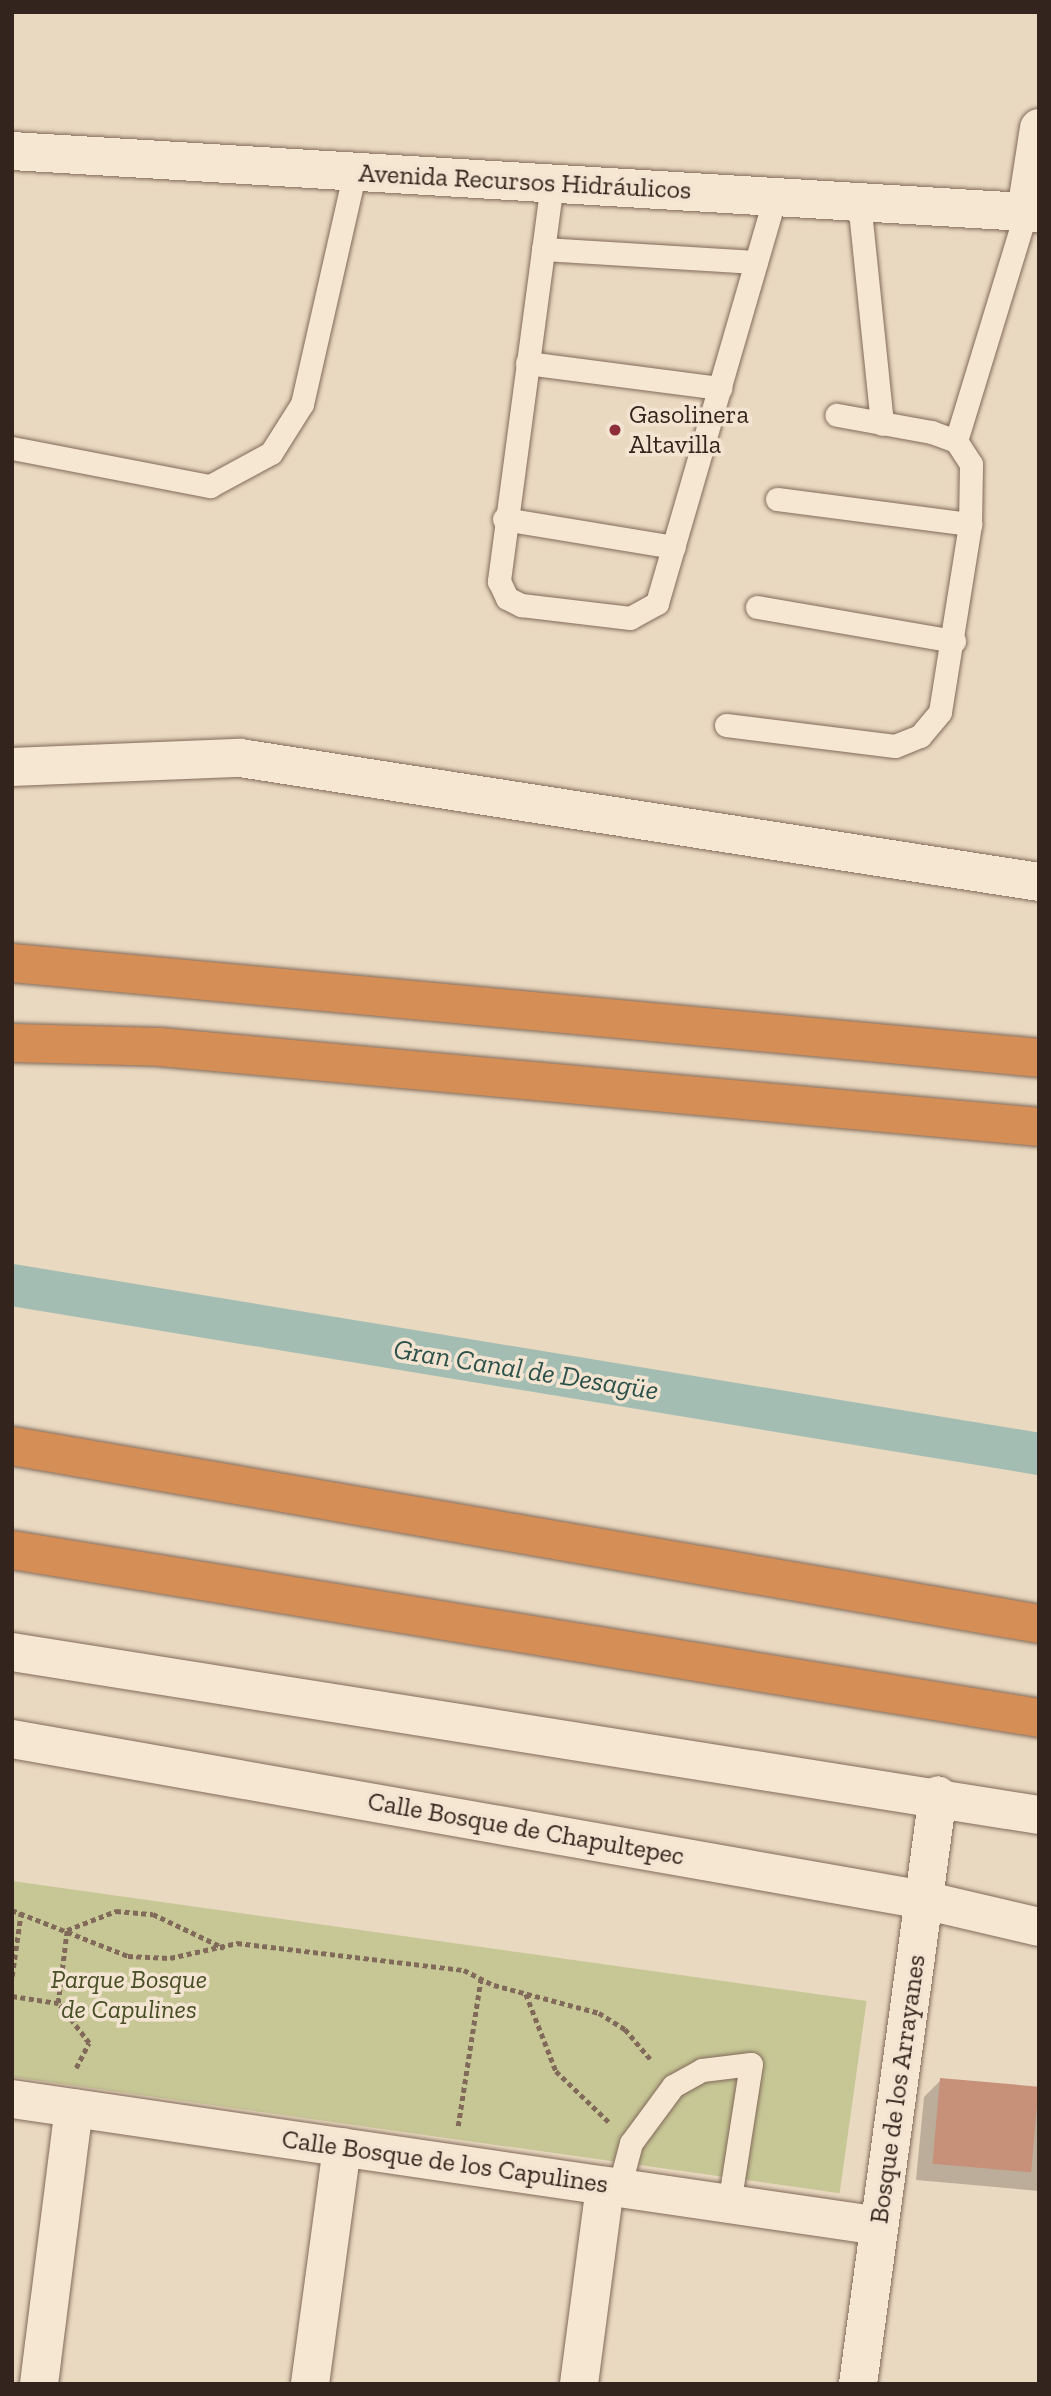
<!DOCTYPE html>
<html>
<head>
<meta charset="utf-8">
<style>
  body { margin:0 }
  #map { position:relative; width:1051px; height:2396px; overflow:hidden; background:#ead9c1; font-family:"Zilla Slab",serif }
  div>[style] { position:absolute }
  .green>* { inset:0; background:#c7c796; transform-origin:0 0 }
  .shadow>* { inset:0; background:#0003 }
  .canal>* { height:42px; margin:-21px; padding:0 21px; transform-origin:21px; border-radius:21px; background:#a3bdb2 }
  .building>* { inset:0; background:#c69079; transform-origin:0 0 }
  .path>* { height:4.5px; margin-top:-2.25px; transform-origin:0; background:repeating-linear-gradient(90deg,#826a5a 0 5px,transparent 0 8.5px) }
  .roads { filter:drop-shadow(0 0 2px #826a5a) drop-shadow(0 0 2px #826a5a) }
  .lane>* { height:23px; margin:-11.5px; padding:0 11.5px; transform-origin:11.5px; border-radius:11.5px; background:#f6e7d3 }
  .street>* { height:38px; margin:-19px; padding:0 19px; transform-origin:19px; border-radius:19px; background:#f6e7d3 }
  .secondary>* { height:38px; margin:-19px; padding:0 19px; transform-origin:19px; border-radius:19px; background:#f6e7d3 }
  .highway>* { height:38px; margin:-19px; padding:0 19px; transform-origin:19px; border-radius:19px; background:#d58e56 }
  .dots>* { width:19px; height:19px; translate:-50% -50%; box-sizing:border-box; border:4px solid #f2e4d0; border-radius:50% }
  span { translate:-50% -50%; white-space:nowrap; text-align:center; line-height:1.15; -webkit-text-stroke:7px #f2e4d0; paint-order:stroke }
  .street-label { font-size:26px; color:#33251d }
  .poi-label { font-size:26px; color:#33251d }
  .left { translate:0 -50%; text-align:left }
  .park-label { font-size:26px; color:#484e25; font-style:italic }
  .water-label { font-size:28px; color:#2d514b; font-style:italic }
  .frame { position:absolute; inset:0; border:14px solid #33251d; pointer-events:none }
</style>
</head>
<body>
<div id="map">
  <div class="green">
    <i style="left:12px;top:1881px;width:863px;height:194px;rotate:8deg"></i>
  </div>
  <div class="shadow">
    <i style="clip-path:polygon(941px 2080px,1039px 2088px,1039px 2191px,916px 2180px,924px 2097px)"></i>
  </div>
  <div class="canal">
    <i style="left:12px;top:1285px;width:1041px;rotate:9.34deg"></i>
  </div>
  <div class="building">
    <i style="left:940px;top:2078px;width:99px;height:86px;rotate:5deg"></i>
  </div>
  <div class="path">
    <i style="left:12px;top:1910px;width:125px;rotate:21.6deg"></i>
    <i style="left:128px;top:1956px;width:42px;rotate:2.7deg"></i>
    <i style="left:170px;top:1958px;width:69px;rotate:-12.6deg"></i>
    <i style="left:237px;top:1943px;width:229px;rotate:6.8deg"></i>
    <i style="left:464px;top:1970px;width:34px;rotate:27deg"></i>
    <i style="left:494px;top:1985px;width:109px;rotate:14.9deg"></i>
    <i style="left:599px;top:2013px;width:31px;rotate:32deg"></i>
    <i style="left:625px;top:2029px;width:42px;rotate:49.8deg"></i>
    <i style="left:12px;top:1976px;width:64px;rotate:-81.9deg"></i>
    <i style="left:526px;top:1994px;width:83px;rotate:68.7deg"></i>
    <i style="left:556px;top:2071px;width:74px;rotate:43.9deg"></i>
    <i style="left:12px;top:1996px;width:47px;rotate:8.7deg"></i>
    <i style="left:76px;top:2068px;width:28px;rotate:-63deg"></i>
    <i style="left:89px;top:2043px;width:51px;rotate:-127.8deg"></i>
    <i style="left:58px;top:2003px;width:74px;rotate:-83deg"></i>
    <i style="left:67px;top:1930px;width:53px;rotate:-21.2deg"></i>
    <i style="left:116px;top:1911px;width:37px;rotate:5deg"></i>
    <i style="left:153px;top:1914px;width:79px;rotate:25.6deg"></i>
    <i style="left:458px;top:2126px;width:150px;rotate:-81.2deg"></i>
  </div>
  <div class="roads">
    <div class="lane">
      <i style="left:552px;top:183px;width:402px;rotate:97.6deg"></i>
      <i style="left:499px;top:581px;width:19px;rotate:65deg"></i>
      <i style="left:507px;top:598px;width:16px;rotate:27deg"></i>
      <i style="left:521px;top:605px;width:110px;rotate:6.8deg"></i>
      <i style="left:630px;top:618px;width:31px;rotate:-29deg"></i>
      <i style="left:657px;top:603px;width:423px;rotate:-73.8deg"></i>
      <i style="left:859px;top:201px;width:224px;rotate:84.1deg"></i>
      <i style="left:543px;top:249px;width:213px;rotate:3.5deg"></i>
      <i style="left:527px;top:363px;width:195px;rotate:7.4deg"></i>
      <i style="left:956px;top:441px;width:239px;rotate:-73deg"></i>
      <i style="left:12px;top:448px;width:202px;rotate:10.9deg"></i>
      <i style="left:210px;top:486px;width:69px;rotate:-28.4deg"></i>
      <i style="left:271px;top:453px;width:58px;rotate:-57.7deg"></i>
      <i style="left:302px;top:404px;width:239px;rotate:-77.2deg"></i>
      <i style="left:777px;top:499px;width:195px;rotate:7.4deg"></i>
      <i style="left:504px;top:519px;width:172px;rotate:9.4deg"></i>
      <i style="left:757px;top:607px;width:200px;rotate:9.8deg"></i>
      <i style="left:726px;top:725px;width:170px;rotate:7.1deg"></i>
      <i style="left:895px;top:746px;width:27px;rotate:-22deg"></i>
      <i style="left:920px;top:736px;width:31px;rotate:-50deg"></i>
      <i style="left:940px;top:712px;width:190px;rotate:-80.9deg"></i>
      <i style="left:970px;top:524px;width:60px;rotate:-89deg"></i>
      <i style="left:971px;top:464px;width:27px;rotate:-123deg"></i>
      <i style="left:956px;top:441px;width:27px;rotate:-160deg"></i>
      <i style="left:931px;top:432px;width:96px;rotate:-169.7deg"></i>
      <i style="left:619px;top:2188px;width:47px;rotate:-75.1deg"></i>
      <i style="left:631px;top:2143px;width:71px;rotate:-53.6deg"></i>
      <i style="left:673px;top:2086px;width:33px;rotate:-29deg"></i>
      <i style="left:702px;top:2070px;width:49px;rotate:-7deg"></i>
      <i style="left:751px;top:2064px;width:142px;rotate:98.9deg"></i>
    </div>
    <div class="street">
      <i style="left:1026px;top:212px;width:85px;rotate:-81.2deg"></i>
      <i style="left:12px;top:767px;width:228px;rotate:-2.3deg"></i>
      <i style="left:240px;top:758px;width:809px;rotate:8.82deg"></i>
      <i style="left:12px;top:2099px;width:876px;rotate:8.33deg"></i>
      <i style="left:39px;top:2384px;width:278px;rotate:-82.8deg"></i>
      <i style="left:310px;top:2384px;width:239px;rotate:-82.3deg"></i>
      <i style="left:579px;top:2384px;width:200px;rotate:-82.5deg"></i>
      <i style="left:858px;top:2384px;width:594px;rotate:-82.27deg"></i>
    </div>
    <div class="secondary">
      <i style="left:12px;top:151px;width:1029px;rotate:3.45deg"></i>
      <i style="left:12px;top:1652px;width:1040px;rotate:9.02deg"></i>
      <i style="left:12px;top:1739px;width:926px;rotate:10.01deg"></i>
      <i style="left:924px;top:1900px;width:118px;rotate:13.2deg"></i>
    </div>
    <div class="highway">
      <i style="left:12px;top:963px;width:1031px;rotate:5.28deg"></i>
      <i style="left:12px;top:1043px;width:148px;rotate:1.5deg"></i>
      <i style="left:160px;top:1047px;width:883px;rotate:5.2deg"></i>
      <i style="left:12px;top:1446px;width:1042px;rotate:9.83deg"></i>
      <i style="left:12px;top:1550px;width:1041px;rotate:9.29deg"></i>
    </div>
  </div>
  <div class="dots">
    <i style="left:615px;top:430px;background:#8d2e3a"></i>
  </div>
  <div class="street-label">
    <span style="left:525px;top:182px;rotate:3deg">Avenida Recursos Hidráulicos</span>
    <span style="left:526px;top:1829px;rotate:10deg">Calle Bosque de Chapultepec</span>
    <span style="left:898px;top:2089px;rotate:-82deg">Bosque de los Arrayanes</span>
    <span style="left:445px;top:2162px;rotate:8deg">Calle Bosque de los Capulines</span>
  </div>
  <div class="poi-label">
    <span class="left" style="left:629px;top:430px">Gasolinera<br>Altavilla</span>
  </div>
  <div class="park-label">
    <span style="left:129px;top:1995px">Parque Bosque<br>de Capulines</span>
  </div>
  <div class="water-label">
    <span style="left:526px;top:1370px;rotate:9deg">Gran Canal de Desagüe</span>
  </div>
  <div class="frame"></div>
</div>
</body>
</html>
